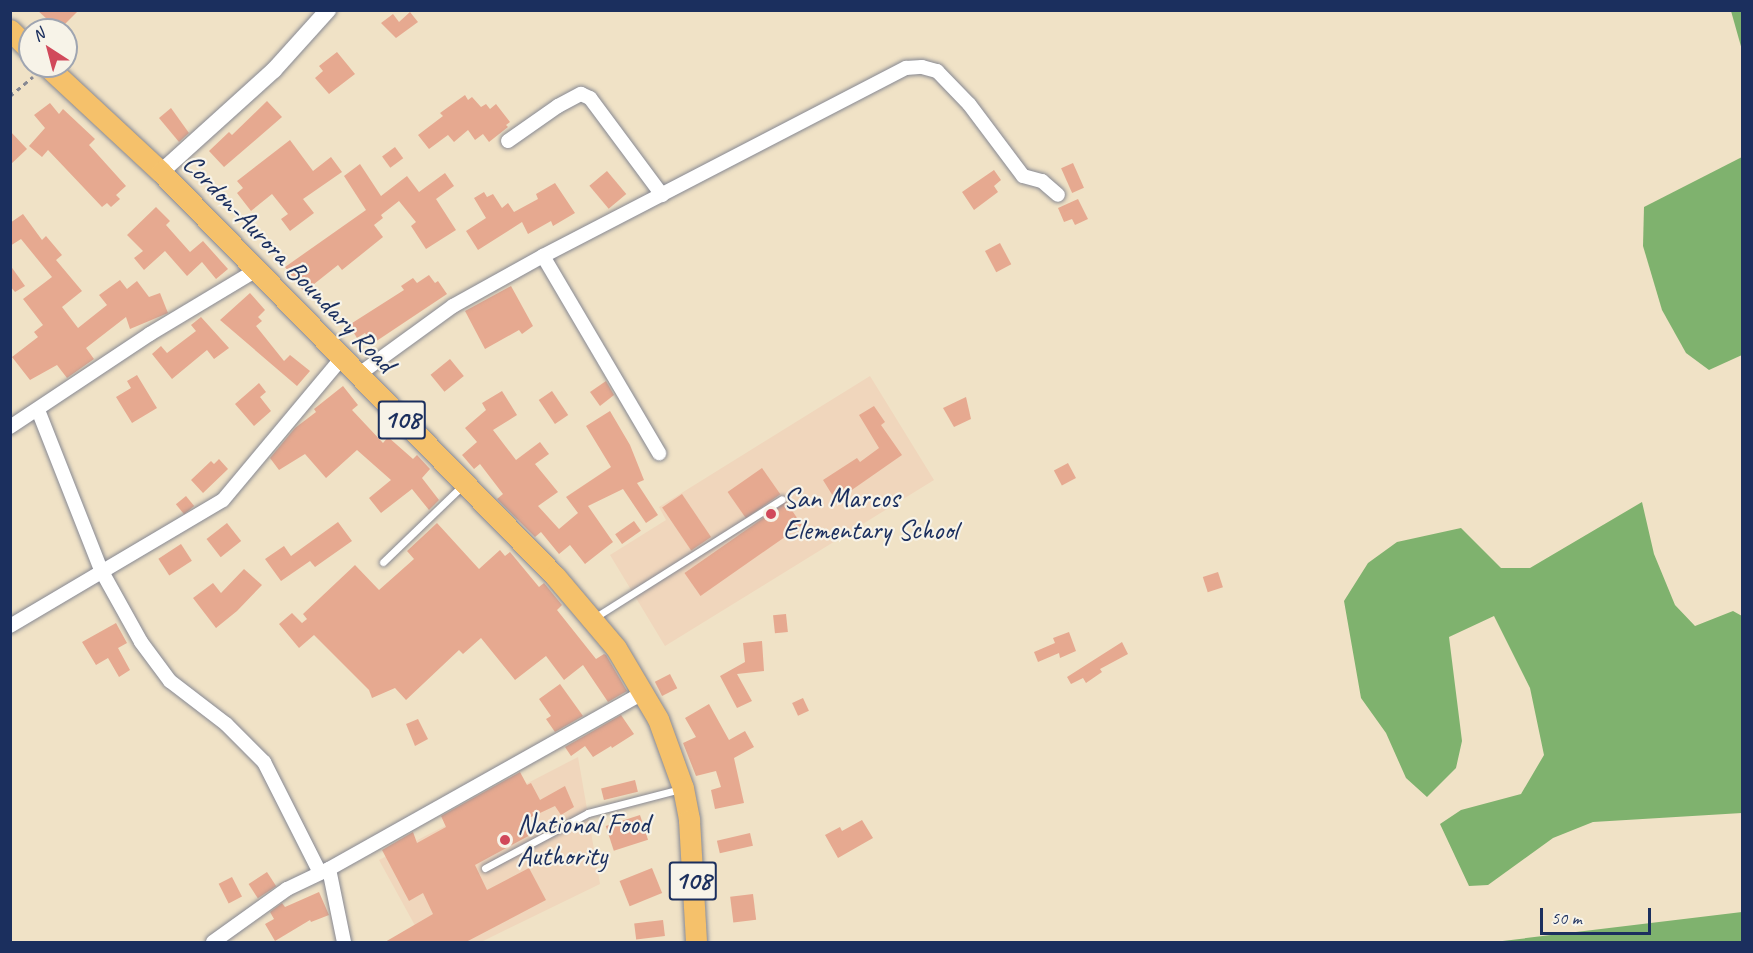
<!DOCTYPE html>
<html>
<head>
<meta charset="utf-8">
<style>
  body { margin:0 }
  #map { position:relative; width:1753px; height:953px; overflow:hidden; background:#f0e2c6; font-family:Caveat,sans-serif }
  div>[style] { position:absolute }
  .built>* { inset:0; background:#f0d6bc }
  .forest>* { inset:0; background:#7fb26e }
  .building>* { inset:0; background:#e6a990; transform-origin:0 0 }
  .path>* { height:3px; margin-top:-1.5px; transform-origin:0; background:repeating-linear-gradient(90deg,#868892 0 4.5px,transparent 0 9px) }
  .roads { filter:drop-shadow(0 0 2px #868892) drop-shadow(0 0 2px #868892) }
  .service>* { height:7px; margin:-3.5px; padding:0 3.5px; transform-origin:3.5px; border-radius:3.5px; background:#fff }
  .minor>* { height:14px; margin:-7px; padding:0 7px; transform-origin:7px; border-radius:7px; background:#fff }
  .tertiary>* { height:16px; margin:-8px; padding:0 8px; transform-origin:8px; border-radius:8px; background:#fff }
  .primary>* { height:21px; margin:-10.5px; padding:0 10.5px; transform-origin:10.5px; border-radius:10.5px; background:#f5c16b }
  .dots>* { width:16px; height:16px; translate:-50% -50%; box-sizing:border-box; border:3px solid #f7f3e8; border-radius:50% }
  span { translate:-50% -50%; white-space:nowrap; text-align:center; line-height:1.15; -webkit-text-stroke:4.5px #f7f3e8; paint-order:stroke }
  .shield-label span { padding:2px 4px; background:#f7f3e8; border:2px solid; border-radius:4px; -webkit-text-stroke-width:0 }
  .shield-label { font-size:27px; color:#1b2f5e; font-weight:700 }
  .street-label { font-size:28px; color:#1b2f5e }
  .poi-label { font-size:28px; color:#1b2f5e }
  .left { translate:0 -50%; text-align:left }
  .frame { position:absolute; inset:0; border:12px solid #1b2f5e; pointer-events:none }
  .north { position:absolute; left:18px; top:18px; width:60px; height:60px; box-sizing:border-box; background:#f7f3e8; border:2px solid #9fa5b1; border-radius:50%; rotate:324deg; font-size:16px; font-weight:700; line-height:24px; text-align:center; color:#1b2f5e }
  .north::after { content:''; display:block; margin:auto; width:21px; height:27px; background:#d1495b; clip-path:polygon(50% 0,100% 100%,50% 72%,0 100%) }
  .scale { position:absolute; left:1540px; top:908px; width:111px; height:27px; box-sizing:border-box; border:3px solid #1b2f5e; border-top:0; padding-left:8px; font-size:18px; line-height:21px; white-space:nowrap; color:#1b2f5e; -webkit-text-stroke:4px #f7f3e8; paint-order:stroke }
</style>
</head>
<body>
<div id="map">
  <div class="built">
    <i style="clip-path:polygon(870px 376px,934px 480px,665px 646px,610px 555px,666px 520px,659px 507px)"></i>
    <i style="clip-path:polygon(578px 757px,600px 884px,481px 942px,424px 942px,379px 860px)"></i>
  </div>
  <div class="forest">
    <i style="clip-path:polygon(1731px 11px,1742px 11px,1742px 50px)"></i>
    <i style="clip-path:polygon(1742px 157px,1742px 355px,1709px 370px,1686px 353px,1662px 310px,1643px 246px,1644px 207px)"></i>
    <i style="clip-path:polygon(1642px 502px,1654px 554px,1675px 605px,1695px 626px,1733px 611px,1742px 616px,1742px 813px,1593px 822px,1553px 838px,1488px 885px,1469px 886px,1440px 824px,1461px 810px,1521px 794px,1544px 755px,1530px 688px,1494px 616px,1449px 637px,1462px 741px,1456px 768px,1427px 797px,1406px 778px,1386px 733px,1361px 698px,1344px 601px,1368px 563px,1397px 542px,1461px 528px,1501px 568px,1530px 568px)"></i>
    <i style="clip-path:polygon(1742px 912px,1742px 942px,1494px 942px)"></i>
  </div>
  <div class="building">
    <i style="clip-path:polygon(37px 10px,79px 10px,59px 30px)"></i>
    <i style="clip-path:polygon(410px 12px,418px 22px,396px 38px,381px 23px,393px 14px,399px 22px)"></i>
    <i style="clip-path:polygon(337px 52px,355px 74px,329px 94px,315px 78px,323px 71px,319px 66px)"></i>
    <i style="clip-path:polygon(465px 95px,468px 100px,472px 97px,481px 107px,486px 104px,490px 109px,496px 104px,510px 122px,506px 125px,508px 127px,489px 142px,483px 134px,475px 140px,468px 130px,454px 142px,448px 135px,429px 149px,418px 135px,443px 116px,440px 113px)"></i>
    <i style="clip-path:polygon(267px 101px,282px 117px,224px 167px,209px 151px,229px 132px,232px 135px)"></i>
    <i style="clip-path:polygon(50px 103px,59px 114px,63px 109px,95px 139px,89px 145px,126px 186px,116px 195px,120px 199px,111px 207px,107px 203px,102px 207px,48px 150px,42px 157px,29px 146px,45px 128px,34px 115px)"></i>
    <i style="clip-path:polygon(171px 108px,189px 133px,179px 142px,159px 118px)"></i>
    <i style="clip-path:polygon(10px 131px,27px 149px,10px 165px)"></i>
    <i style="clip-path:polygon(290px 140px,313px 171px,331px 157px,342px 172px,303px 199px,314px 213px,290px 231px,281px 219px,288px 214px,272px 194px,251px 211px,237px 193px,243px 188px,237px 181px)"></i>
    <i style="left:395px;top:147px;width:14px;height:16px;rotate:54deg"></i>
    <i style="left:1073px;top:163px;width:27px;height:13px;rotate:66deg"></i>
    <i style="clip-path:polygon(360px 164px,381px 196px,407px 176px,419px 192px,445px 173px,454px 186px,436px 199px,456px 230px,426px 249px,411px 226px,416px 222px,399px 201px,381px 215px,383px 218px,374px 225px,383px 237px,342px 270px,338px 265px,304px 292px,285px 267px,366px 210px,344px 176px)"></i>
    <i style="clip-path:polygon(994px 170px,1001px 180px,994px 186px,998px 192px,974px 210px,962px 192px)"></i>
    <i style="left:607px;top:171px;width:30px;height:23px;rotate:50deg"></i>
    <i style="clip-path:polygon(555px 183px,575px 213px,553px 226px,551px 221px,528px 234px,522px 222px,478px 250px,466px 231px,486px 218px,474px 198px,484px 192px,487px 197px,493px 194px,502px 208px,508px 203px,514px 212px,538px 199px,536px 194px)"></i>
    <i style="clip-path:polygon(1078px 199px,1088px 219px,1075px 225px,1072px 219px,1064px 222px,1058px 208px)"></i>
    <i style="clip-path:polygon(156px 207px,170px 221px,166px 225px,190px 252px,203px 241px,228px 269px,216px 279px,202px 262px,187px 276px,165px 251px,144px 270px,134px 258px,143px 251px,127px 235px)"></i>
    <i style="clip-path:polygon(23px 214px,42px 240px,46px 236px,62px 255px,56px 260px,82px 291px,62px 307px,78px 328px,107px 305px,99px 295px,120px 280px,127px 289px,137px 281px,149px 297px,160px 293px,168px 313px,130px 329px,126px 317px,86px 348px,94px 359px,67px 378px,57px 365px,30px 380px,12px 357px,38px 337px,34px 332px,43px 325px,23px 299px,52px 277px,21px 239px,10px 246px,10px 223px)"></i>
    <i style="left:1000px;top:243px;width:24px;height:17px;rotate:62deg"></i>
    <i style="clip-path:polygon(10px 265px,25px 286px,15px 292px,10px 286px)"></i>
    <i style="clip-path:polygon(429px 275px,435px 283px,438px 281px,447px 294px,372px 344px,365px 333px,357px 338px,349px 325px,404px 290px,401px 286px,413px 278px,417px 283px)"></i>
    <i style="clip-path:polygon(511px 286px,533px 326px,522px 334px,519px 330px,485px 349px,465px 311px)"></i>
    <i style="clip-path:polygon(250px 293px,265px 310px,258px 317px,262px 321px,256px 326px,284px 361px,290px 355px,310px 371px,297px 386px,220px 320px)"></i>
    <i style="clip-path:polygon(201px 317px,229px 348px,214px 359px,207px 350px,172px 379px,152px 354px,161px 346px,167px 353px,196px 331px,191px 325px)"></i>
    <i style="left:450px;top:359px;width:22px;height:25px;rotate:51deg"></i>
    <i style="clip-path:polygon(137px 375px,157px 408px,132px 423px,116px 397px,131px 388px,127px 381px)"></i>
    <i style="clip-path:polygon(606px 381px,614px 395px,600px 406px,590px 392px)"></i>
    <i style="clip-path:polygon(259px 383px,266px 392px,260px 397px,271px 411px,254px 426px,235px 404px)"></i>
    <i style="clip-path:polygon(343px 386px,358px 405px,352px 410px,383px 443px,388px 437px,413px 459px,417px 455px,430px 469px,422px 478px,439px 500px,429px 510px,412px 489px,381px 513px,369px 498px,391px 480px,357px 450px,326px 478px,305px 454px,279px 470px,270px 458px,295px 428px,316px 412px,314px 409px)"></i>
    <i style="clip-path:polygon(502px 391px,517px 415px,493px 430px,516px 460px,540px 442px,549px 454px,535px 464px,558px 492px,538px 506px,559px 529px,578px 513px,566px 497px,611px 467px,586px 426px,610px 411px,630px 445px,644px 480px,637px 483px,658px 515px,646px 523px,623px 489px,588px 506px,613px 542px,585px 564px,570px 545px,559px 554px,541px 532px,535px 537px,497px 499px,503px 494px,480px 464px,474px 469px,462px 455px,477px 442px,465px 428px,486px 410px,482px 403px)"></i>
    <i style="left:552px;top:391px;width:29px;height:16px;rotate:56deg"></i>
    <i style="clip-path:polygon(966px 397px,971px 419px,954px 427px,943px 408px)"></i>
    <i style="clip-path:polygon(874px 406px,885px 422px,881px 425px,902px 455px,836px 501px,823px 480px,857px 458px,860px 462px,879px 448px,859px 415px)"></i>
    <i style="clip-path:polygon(219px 459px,228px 469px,203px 493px,191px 480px,211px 461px,214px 464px)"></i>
    <i style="left:1068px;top:463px;width:17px;height:16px;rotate:62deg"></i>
    <i style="left:762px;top:468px;width:32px;height:42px;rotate:55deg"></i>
    <i style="left:682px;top:494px;width:52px;height:24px;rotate:56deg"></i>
    <i style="left:186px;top:496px;width:13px;height:13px;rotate:51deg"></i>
    <i style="left:786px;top:502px;width:28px;height:124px;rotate:55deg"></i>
    <i style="left:634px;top:521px;width:12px;height:23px;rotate:55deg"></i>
    <i style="clip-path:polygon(338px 522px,352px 541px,315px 567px,310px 561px,281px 581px,265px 559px,284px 546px,291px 556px)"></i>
    <i style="left:227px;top:523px;width:23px;height:26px;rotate:52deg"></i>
    <i style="clip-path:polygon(437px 523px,479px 569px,500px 550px,505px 556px,510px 552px,539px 587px,544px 583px,562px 605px,557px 610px,596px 659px,604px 654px,606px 655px,627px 691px,608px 702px,583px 665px,564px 680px,546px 656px,515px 680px,481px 638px,463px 654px,459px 650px,406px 700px,395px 688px,372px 698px,369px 690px,314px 635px,299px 648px,279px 624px,292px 613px,302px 623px,307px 619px,303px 614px,355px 565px,379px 590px,414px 559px,407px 551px)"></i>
    <i style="left:181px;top:544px;width:20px;height:27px;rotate:57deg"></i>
    <i style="clip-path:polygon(244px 569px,262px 585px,237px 611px,216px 628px,193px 598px,213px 583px,221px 593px)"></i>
    <i style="left:1218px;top:572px;width:16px;height:16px;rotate:72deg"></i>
    <i style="left:786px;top:614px;width:18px;height:13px;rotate:84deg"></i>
    <i style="clip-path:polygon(116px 623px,127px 643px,118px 648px,130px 670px,119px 677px,108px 658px,96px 665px,82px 642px)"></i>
    <i style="clip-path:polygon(1069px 632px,1076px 651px,1060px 658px,1059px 653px,1038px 662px,1034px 652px,1055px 643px,1053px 638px)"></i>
    <i style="clip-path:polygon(762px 641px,764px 671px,737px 674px,752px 701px,737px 708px,720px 676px,745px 662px,743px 643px)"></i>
    <i style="clip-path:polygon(1122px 642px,1128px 654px,1100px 669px,1102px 672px,1086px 683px,1083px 678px,1071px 684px,1067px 677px)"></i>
    <i style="left:670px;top:674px;width:16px;height:17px;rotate:63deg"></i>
    <i style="clip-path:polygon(560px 684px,583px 716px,555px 732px,546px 719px,551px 716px,539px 699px)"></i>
    <i style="left:803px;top:698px;width:14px;height:12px;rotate:65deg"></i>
    <i style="clip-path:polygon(709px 704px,729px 740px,745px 731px,754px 747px,734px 758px,744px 803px,715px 809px,711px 790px,721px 787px,716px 771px,696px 776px,683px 743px,696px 737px,685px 718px)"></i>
    <i style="clip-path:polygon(621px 715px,634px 734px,612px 748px,611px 746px,593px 757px,585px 746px,571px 756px,565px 747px)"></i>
    <i style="clip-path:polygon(418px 719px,428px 739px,415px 746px,406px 724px)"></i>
    <i style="clip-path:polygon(520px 772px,527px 785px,531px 783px,540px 800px,565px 786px,574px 807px,561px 815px,555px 806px,527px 819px,534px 833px,475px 865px,487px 890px,529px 868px,546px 900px,466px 942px,385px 942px,433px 914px,423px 893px,409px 901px,382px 850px,413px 832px,417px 843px,446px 827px,441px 816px)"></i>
    <i style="left:635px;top:780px;width:12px;height:35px;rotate:76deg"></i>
    <i style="left:640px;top:815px;width:26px;height:36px;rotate:72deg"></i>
    <i style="clip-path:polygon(862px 820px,873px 838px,838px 858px,825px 835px,840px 827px,842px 831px)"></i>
    <i style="left:750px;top:833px;width:13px;height:34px;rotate:77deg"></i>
    <i style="left:652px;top:868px;width:27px;height:35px;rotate:68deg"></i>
    <i style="left:267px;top:872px;width:17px;height:22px;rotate:57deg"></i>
    <i style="left:232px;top:877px;width:22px;height:15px;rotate:63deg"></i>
    <i style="clip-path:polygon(319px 892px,329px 915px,311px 922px,310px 920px,275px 941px,265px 924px,274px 919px,270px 912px,282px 903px,285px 907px)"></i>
    <i style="left:753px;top:894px;width:26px;height:23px;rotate:83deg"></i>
    <i style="left:663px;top:920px;width:16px;height:29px;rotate:83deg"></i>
  </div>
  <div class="path">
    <i style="left:10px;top:96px;width:30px;rotate:-40deg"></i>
  </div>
  <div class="roads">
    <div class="service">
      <i style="left:383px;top:562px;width:111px;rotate:-43.9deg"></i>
      <i style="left:594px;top:618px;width:222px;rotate:-32.3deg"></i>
      <i style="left:485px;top:868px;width:117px;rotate:-28.1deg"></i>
      <i style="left:588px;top:813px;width:95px;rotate:-14.6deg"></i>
    </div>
    <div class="minor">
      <i style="left:508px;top:141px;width:61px;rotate:-35deg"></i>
      <i style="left:558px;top:106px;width:26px;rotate:-28deg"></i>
      <i style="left:581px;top:94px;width:10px;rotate:24deg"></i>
      <i style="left:590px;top:98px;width:121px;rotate:53.4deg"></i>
      <i style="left:543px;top:256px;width:229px;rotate:59.5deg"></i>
      <i style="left:358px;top:375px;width:117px;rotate:-36deg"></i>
      <i style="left:453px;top:306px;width:103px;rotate:-29.1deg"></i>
      <i style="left:543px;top:256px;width:409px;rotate:-27.4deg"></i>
      <i style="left:906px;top:68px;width:16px;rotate:-4deg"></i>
      <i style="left:922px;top:67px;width:16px;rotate:15deg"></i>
      <i style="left:937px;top:71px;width:46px;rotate:45.9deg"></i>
      <i style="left:969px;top:104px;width:90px;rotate:53.1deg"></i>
      <i style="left:1023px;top:176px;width:20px;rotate:15deg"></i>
      <i style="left:1042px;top:181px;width:21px;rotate:41deg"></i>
      <i style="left:38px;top:410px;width:172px;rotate:68.5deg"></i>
      <i style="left:101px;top:570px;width:82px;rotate:60.9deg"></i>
      <i style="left:141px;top:642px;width:49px;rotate:53.4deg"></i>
      <i style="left:170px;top:681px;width:71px;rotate:37.5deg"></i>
      <i style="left:226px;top:724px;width:54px;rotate:45deg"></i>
      <i style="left:264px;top:762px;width:124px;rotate:63.2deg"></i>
      <i style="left:10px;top:427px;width:168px;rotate:-33.6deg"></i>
      <i style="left:150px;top:334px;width:122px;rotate:-31deg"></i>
      <i style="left:10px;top:626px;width:247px;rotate:-30.6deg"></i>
      <i style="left:223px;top:500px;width:184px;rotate:-50.1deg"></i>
      <i style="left:329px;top:869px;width:75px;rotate:78.4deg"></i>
      <i style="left:213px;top:942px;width:91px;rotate:-35.6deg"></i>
      <i style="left:287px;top:889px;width:47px;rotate:-25.5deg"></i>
      <i style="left:329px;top:869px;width:361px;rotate:-29.3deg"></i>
    </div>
    <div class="tertiary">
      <i style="left:161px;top:172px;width:152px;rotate:-42.1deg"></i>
      <i style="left:274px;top:70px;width:81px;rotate:-48deg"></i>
    </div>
    <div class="primary">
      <i style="left:10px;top:30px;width:28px;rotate:45deg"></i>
      <i style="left:47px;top:66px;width:156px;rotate:42.9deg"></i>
      <i style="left:161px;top:172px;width:564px;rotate:45.72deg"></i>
      <i style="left:555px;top:576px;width:94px;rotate:49.7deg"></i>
      <i style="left:616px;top:648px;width:82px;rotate:59.4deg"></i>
      <i style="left:658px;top:719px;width:73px;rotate:70.1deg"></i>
      <i style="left:683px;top:788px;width:33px;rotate:79deg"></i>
      <i style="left:689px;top:820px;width:122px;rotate:86.7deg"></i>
    </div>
  </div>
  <div class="dots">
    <i style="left:771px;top:514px;background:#d1495b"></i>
    <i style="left:505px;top:840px;background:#d1495b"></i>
  </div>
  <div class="shield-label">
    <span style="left:402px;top:420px">108</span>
    <span style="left:693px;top:881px">108</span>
  </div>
  <div class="street-label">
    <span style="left:289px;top:263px;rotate:46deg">Cordon-Aurora Boundary Road</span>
  </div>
  <div class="poi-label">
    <span class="left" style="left:783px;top:514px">San Marcos<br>Elementary School</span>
    <span class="left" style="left:517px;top:840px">National Food<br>Authority</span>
  </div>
  <div class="frame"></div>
  <div class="north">N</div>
  <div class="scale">50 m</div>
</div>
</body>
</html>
